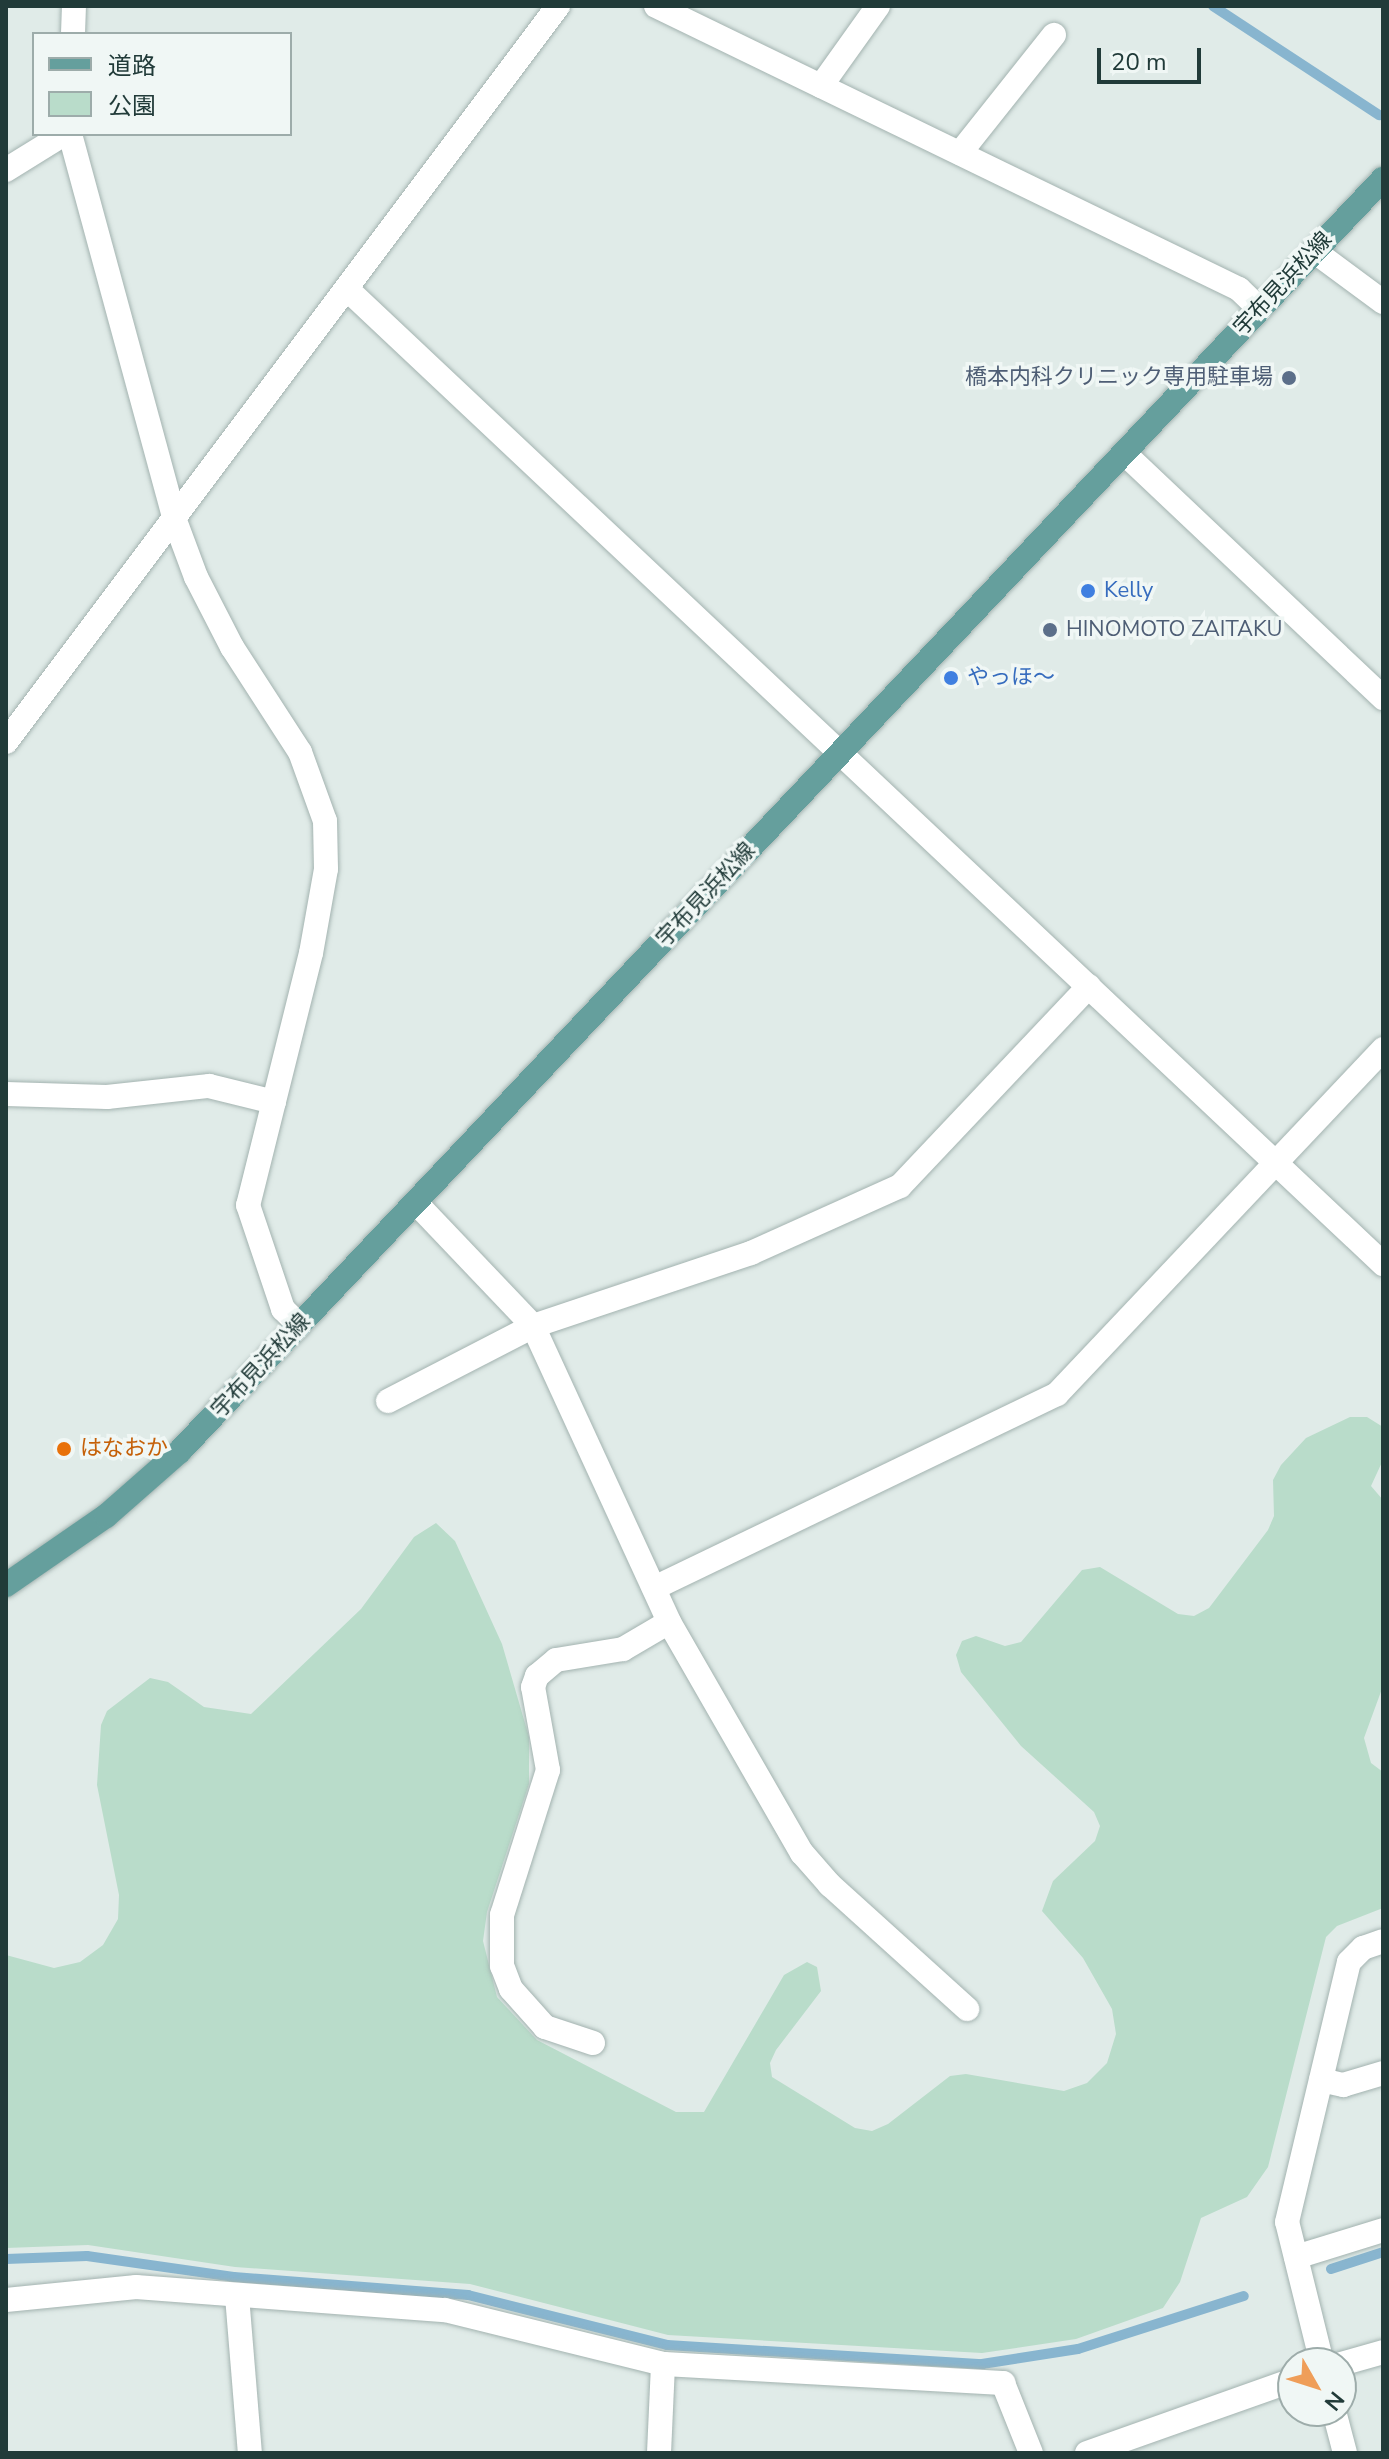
<!DOCTYPE html>
<html>
<head>
<meta charset="utf-8">
<style>
  body { margin:0 }
  #map { position:relative; width:1389px; height:2459px; overflow:hidden; background:#e0ebe8; font-family:"Nunito Sans","Noto Sans JP",sans-serif }
  div>[style] { position:absolute }
  .green>* { inset:0; background:#b9dcca }
  .stream>* { height:10px; margin:-5px; padding:0 5px; transform-origin:5px; border-radius:5px; background:#88b5cf }
  .roads { filter:drop-shadow(0 0 2px #a3b3b0) drop-shadow(0 0 2px #a3b3b0) }
  .minor>* { height:24px; margin:-12px; padding:0 12px; transform-origin:12px; border-radius:12px; background:#fff }
  .major>* { height:24px; margin:-12px; padding:0 12px; transform-origin:12px; border-radius:12px; background:#659f9d }
  .dots>* { width:22px; height:22px; translate:-50% -50%; box-sizing:border-box; border:4px solid #f0f7f5; border-radius:50% }
  span { translate:-50% -50%; white-space:nowrap; text-align:center; line-height:1.15; -webkit-text-stroke:7px #f0f7f5; paint-order:stroke }
  .street-label { font-size:22px; color:#213b39 }
  .service-label { font-size:22px; color:#4e5e75 }
  .right { translate:-100% -50%; text-align:right }
  .left { translate:0 -50%; text-align:left }
  .shop-label { font-size:22px; color:#366cbe }
  .food-label { font-size:22px; color:#c56008 }
  .frame { position:absolute; inset:0; border:8px solid #213b39; pointer-events:none }
  .legend { position:absolute; left:32px; top:32px; width:260px; height:104px; box-sizing:border-box; background:#f0f7f5; border:2px solid #9dacaa; margin:0; padding:10px 14px; list-style:none; font-size:24px; color:#213b39 }
  .legend li { display:flex; align-items:center; gap:16px; height:40px }
  .legend b { width:40px; border:2px solid #9dacaa }
  .north { position:absolute; left:1277px; top:2347px; width:80px; height:80px; box-sizing:border-box; background:#f0f7f5; border:2px solid #9dacaa; border-radius:50%; rotate:129deg; font-size:22px; font-weight:700; line-height:32px; text-align:center; color:#213b39 }
  .north::after { content:''; display:block; margin:auto; width:28px; height:36px; background:#ef9e59; clip-path:polygon(50% 0,100% 100%,50% 72%,0 100%) }
  .scale { position:absolute; left:1097px; top:48px; width:104px; height:36px; box-sizing:border-box; border:4px solid #213b39; border-top:0; padding-left:10px; font-size:24px; line-height:28px; white-space:nowrap; color:#213b39; -webkit-text-stroke:6px #f0f7f5; paint-order:stroke }
</style>
</head>
<body>
<div id="map">
  <div class="green">
    <i style="clip-path:polygon(1350px 1417px,1367px 1417px,1383px 1427px,1383px 1460px,1371px 1486px,1383px 1500px,1383px 1686px,1364px 1738px,1371px 1763px,1383px 1772px,1383px 1908px,1337px 1926px,1326px 1937px,1268px 2167px,1247px 2197px,1201px 2218px,1180px 2282px,1163px 2308px,1076px 2339px,982px 2353px,668px 2335px,470px 2284px,235px 2267px,88px 2245px,6px 2248px,6px 1955px,54px 1968px,80px 1962px,103px 1945px,118px 1919px,119px 1895px,97px 1785px,101px 1725px,107px 1711px,150px 1678px,168px 1682px,204px 1707px,251px 1714px,361px 1609px,414px 1537px,436px 1523px,455px 1541px,502px 1644px,529px 1737px,529px 1784px,487px 1912px,483px 1941px,497px 1997px,537px 2040px,676px 2112px,704px 2112px,784px 1975px,807px 1962px,817px 1967px,821px 1991px,776px 2050px,770px 2063px,772px 2077px,855px 2128px,872px 2131px,888px 2124px,950px 2076px,966px 2074px,1064px 2091px,1087px 2083px,1107px 2063px,1116px 2034px,1112px 2009px,1083px 1958px,1042px 1911px,1053px 1881px,1095px 1841px,1100px 1826px,1094px 1812px,1021px 1746px,961px 1672px,956px 1655px,962px 1641px,976px 1636px,1005px 1646px,1021px 1642px,1082px 1570px,1100px 1567px,1178px 1614px,1194px 1616px,1209px 1608px,1268px 1530px,1274px 1516px,1273px 1480px,1281px 1465px,1306px 1438px)"></i>
  </div>
  <div class="stream">
    <i style="left:1213px;top:6px;width:199px;rotate:33.3deg"></i>
    <i style="left:6px;top:2259px;width:81px;rotate:-2.1deg"></i>
    <i style="left:87px;top:2256px;width:148px;rotate:8.1deg"></i>
    <i style="left:234px;top:2277px;width:235px;rotate:4.4deg"></i>
    <i style="left:468px;top:2295px;width:205px;rotate:14.1deg"></i>
    <i style="left:667px;top:2345px;width:316px;rotate:3.5deg"></i>
    <i style="left:982px;top:2364px;width:97px;rotate:-8.9deg"></i>
    <i style="left:1078px;top:2349px;width:174px;rotate:-17.7deg"></i>
    <i style="left:1331px;top:2269px;width:55px;rotate:-18.1deg"></i>
  </div>
  <div class="roads">
    <div class="minor">
      <i style="left:656px;top:6px;width:648px;rotate:25.89deg"></i>
      <i style="left:1239px;top:289px;width:29px;rotate:44deg"></i>
      <i style="left:73px;top:34px;width:28px;rotate:-88deg"></i>
      <i style="left:821px;top:86px;width:98px;rotate:-54.5deg"></i>
      <i style="left:70px;top:134px;width:398px;rotate:74.8deg"></i>
      <i style="left:174px;top:518px;width:63px;rotate:69.6deg"></i>
      <i style="left:196px;top:577px;width:79px;rotate:62.8deg"></i>
      <i style="left:232px;top:647px;width:125px;rotate:57.1deg"></i>
      <i style="left:300px;top:752px;width:73px;rotate:70.1deg"></i>
      <i style="left:325px;top:821px;width:48px;rotate:88.8deg"></i>
      <i style="left:326px;top:869px;width:85px;rotate:100.1deg"></i>
      <i style="left:311px;top:953px;width:260px;rotate:104deg"></i>
      <i style="left:248px;top:1205px;width:110px;rotate:71.4deg"></i>
      <i style="left:283px;top:1309px;width:23px;rotate:45deg"></i>
      <i style="left:960px;top:153px;width:151px;rotate:-51.5deg"></i>
      <i style="left:6px;top:170px;width:68px;rotate:-31.8deg"></i>
      <i style="left:1314px;top:251px;width:86px;rotate:36.5deg"></i>
      <i style="left:347px;top:289px;width:1423px;rotate:43.26deg"></i>
      <i style="left:1124px;top:453px;width:357px;rotate:43.4deg"></i>
      <i style="left:6px;top:742px;width:920px;rotate:-53.13deg"></i>
      <i style="left:6px;top:1094px;width:101px;rotate:1.7deg"></i>
      <i style="left:107px;top:1097px;width:103px;rotate:-6.2deg"></i>
      <i style="left:209px;top:1086px;width:67px;rotate:13.8deg"></i>
      <i style="left:416px;top:1203px;width:170px;rotate:46.4deg"></i>
      <i style="left:533px;top:1326px;width:326px;rotate:65.3deg"></i>
      <i style="left:669px;top:1622px;width:267px;rotate:60.1deg"></i>
      <i style="left:802px;top:1853px;width:43px;rotate:48.8deg"></i>
      <i style="left:830px;top:1885px;width:185px;rotate:42.1deg"></i>
      <i style="left:388px;top:1401px;width:163px;rotate:-27.3deg"></i>
      <i style="left:533px;top:1326px;width:230px;rotate:-18.5deg"></i>
      <i style="left:751px;top:1253px;width:163px;rotate:-24.2deg"></i>
      <i style="left:900px;top:1186px;width:275px;rotate:-46.6deg"></i>
      <i style="left:654px;top:1588px;width:447px;rotate:-25.7deg"></i>
      <i style="left:1057px;top:1394px;width:475px;rotate:-46.6deg"></i>
      <i style="left:593px;top:2043px;width:51px;rotate:-161.6deg"></i>
      <i style="left:545px;top:2027px;width:51px;rotate:-131.8deg"></i>
      <i style="left:511px;top:1989px;width:25px;rotate:-111deg"></i>
      <i style="left:502px;top:1966px;width:51px;rotate:-90deg"></i>
      <i style="left:502px;top:1915px;width:152px;rotate:-72.4deg"></i>
      <i style="left:548px;top:1770px;width:84px;rotate:-100.2deg"></i>
      <i style="left:533px;top:1687px;width:12px;rotate:-70deg"></i>
      <i style="left:537px;top:1676px;width:25px;rotate:-40deg"></i>
      <i style="left:556px;top:1660px;width:68px;rotate:-9.3deg"></i>
      <i style="left:623px;top:1649px;width:53px;rotate:-30.4deg"></i>
      <i style="left:1321px;top:2080px;width:23px;rotate:13deg"></i>
      <i style="left:1343px;top:2085px;width:42px;rotate:-16.7deg"></i>
      <i style="left:1296px;top:2257px;width:91px;rotate:-17.2deg"></i>
      <i style="left:237px;top:2296px;width:158px;rotate:85.3deg"></i>
      <i style="left:6px;top:2300px;width:131px;rotate:-5.7deg"></i>
      <i style="left:136px;top:2287px;width:310px;rotate:4.3deg"></i>
      <i style="left:445px;top:2310px;width:225px;rotate:13.9deg"></i>
      <i style="left:663px;top:2364px;width:341px;rotate:3.2deg"></i>
      <i style="left:1003px;top:2383px;width:75px;rotate:68.2deg"></i>
      <i style="left:1322px;top:2363px;width:145px;rotate:-103.9deg"></i>
      <i style="left:1287px;top:2222px;width:267px;rotate:-76.6deg"></i>
      <i style="left:1349px;top:1962px;width:20px;rotate:-45deg"></i>
      <i style="left:1363px;top:1948px;width:21px;rotate:-19deg"></i>
      <i style="left:1341px;top:2364px;width:44px;rotate:-15.9deg"></i>
      <i style="left:1334px;top:2411px;width:43px;rotate:75.3deg"></i>
      <i style="left:659px;top:2453px;width:89px;rotate:-87.4deg"></i>
      <i style="left:1087px;top:2453px;width:219px;rotate:-19.5deg"></i>
    </div>
    <div class="major">
      <i style="left:6px;top:1585px;width:121px;rotate:-34.6deg"></i>
      <i style="left:106px;top:1516px;width:98px;rotate:-41.3deg"></i>
      <i style="left:180px;top:1451px;width:1751px;rotate:-46.6deg"></i>
    </div>
  </div>
  <div class="dots">
    <i style="left:1289px;top:378px;background:#5c6f8a"></i>
    <i style="left:1088px;top:591px;background:#3f7fe0"></i>
    <i style="left:1050px;top:630px;background:#5c6f8a"></i>
    <i style="left:951px;top:678px;background:#3f7fe0"></i>
    <i style="left:64px;top:1449px;background:#e8710a"></i>
  </div>
  <div class="street-label">
    <span style="left:1283px;top:284px;rotate:-47deg">宇布見浜松線</span>
    <span style="left:706px;top:895px;rotate:-47deg">宇布見浜松線</span>
    <span style="left:261px;top:1366px;rotate:-47deg">宇布見浜松線</span>
  </div>
  <div class="service-label">
    <span class="right" style="left:1273px;top:378px">橋本内科クリニック専用駐車場</span>
    <span class="left" style="left:1066px;top:630px">HINOMOTO ZAITAKU</span>
  </div>
  <div class="shop-label">
    <span class="left" style="left:1104px;top:591px">Kelly</span>
    <span class="left" style="left:967px;top:678px">やっほ～</span>
  </div>
  <div class="food-label">
    <span class="left" style="left:80px;top:1449px">はなおか</span>
  </div>
  <div class="frame"></div>
  <ul class="legend">
  <li><b style="height:10px;background:#659f9d"></b>道路</li>
  <li><b style="height:22px;background:#b9dcca"></b>公園</li>
  </ul>
  <div class="north">N</div>
  <div class="scale">20 m</div>
</div>
</body>
</html>
